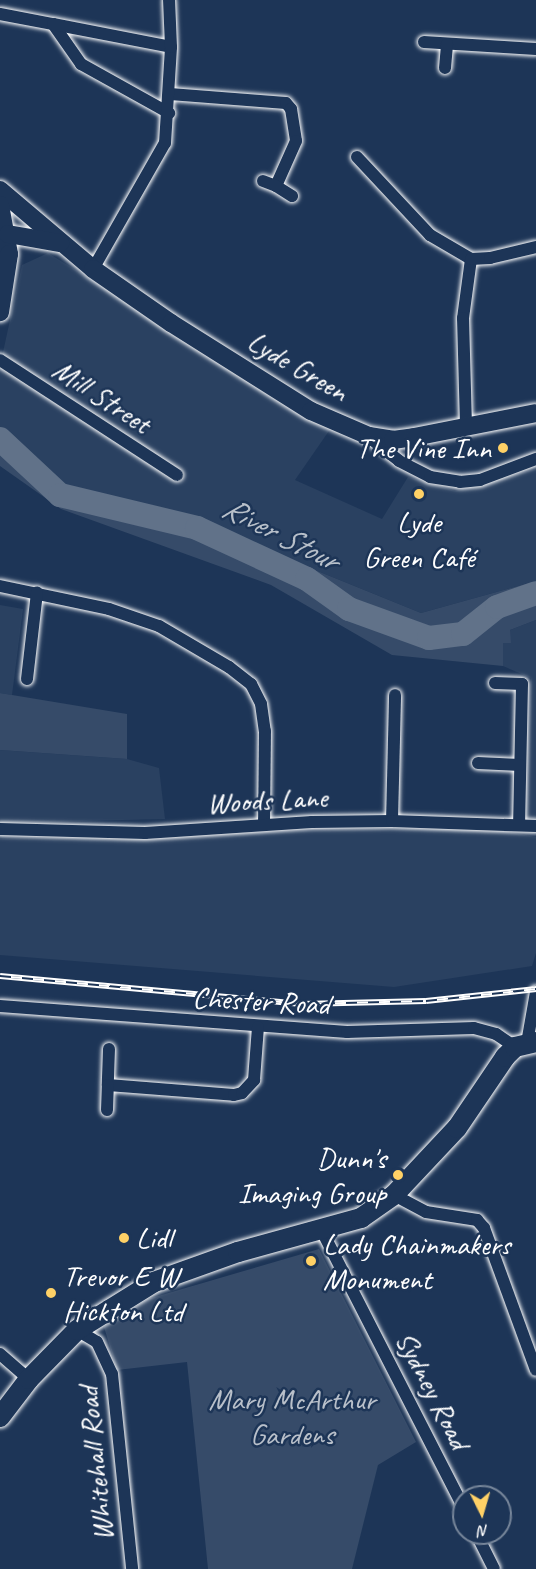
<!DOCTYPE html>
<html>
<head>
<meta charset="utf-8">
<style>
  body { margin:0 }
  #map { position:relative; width:536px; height:1569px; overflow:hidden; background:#1d3557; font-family:Caveat,sans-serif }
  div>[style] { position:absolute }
  .built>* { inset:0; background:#2a4161 }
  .green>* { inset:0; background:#364b69 }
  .river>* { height:24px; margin:-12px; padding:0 12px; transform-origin:12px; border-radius:12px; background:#617289 }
  .roads { filter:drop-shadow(0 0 2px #fff) drop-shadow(0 0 2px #fff) }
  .street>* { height:12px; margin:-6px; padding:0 6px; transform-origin:6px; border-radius:6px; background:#1d3557 }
  .secondary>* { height:18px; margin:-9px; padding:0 9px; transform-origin:9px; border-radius:9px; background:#1d3557 }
  .primary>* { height:20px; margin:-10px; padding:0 10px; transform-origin:10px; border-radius:10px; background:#1d3557 }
  .rail>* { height:6px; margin-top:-3px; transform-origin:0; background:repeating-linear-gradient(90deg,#1d3557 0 11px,#fff 0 22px); box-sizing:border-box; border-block:2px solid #fff }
  .dots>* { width:16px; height:16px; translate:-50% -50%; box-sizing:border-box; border:3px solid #1d3557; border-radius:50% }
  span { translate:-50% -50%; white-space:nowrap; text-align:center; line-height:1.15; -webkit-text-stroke:5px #1d3557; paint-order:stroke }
  .street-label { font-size:30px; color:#fff }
  .poi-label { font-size:30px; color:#fff }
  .right { translate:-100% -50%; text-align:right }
  .left { translate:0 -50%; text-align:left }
  .park-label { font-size:30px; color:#b9c0ca }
  .water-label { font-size:32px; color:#b8c0ca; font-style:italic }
  .north { position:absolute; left:452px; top:1485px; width:60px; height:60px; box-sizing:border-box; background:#1d3557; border:2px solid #77869a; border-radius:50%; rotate:175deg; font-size:16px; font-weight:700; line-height:24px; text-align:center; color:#fff }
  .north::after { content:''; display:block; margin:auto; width:21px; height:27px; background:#ffd166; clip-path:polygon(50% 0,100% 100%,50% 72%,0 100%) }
</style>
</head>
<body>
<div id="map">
  <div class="built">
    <i style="clip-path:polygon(48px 253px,331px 428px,295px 480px,382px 519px,408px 477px,455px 491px,536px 469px,536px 581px,421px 613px,199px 523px,151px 508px,66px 492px,0 430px,0 366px,22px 265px)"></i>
    <i style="clip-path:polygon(0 605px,23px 609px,12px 695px,0 693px)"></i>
    <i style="clip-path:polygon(536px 620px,536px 818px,526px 818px,531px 678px,503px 666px,503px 643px,510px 630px)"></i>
    <i style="clip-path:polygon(0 750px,127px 759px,159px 768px,165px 819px,0 823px)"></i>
    <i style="clip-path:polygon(375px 829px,490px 829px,536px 837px,536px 953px,532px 966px,394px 987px,0 955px,0 839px)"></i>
  </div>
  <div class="green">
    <i style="clip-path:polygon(0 430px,66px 492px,151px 508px,199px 523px,421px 613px,536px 581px,536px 620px,510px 630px,511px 643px,503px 643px,503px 666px,392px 655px,271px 585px,61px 509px,0 466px)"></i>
    <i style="clip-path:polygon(0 693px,127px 714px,127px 759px,0 750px)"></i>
    <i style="clip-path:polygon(319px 1249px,416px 1442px,378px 1465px,352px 1569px,208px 1569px,187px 1362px,117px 1370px,104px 1327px,148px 1299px)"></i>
  </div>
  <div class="river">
    <i style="left:0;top:439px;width:82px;rotate:43deg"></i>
    <i style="left:60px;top:495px;width:141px;rotate:13.5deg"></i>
    <i style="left:197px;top:528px;width:121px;rotate:24.9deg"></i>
    <i style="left:307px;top:579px;width:52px;rotate:35.5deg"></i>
    <i style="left:349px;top:609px;width:85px;rotate:19.9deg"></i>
    <i style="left:429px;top:638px;width:34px;rotate:-7deg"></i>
    <i style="left:463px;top:634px;width:43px;rotate:-38.5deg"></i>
    <i style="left:497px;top:607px;width:41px;rotate:-19.7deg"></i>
  </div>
  <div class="roads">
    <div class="street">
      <i style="left:0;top:14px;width:54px;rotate:10.7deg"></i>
      <i style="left:53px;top:24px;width:49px;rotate:55deg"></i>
      <i style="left:81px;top:64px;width:101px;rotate:29.1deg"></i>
      <i style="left:53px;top:24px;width:120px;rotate:11deg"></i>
      <i style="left:424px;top:42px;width:112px;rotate:3.6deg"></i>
      <i style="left:445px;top:68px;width:24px;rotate:-85deg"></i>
      <i style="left:170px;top:94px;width:116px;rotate:4.4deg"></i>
      <i style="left:286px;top:103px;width:8px;rotate:50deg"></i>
      <i style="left:291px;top:109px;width:32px;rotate:81deg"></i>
      <i style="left:296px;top:141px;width:49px;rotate:114deg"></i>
      <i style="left:276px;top:186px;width:19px;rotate:32deg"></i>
      <i style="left:357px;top:157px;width:107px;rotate:46.9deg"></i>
      <i style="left:430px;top:235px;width:48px;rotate:30.3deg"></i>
      <i style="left:471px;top:259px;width:60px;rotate:97.7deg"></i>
      <i style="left:463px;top:318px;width:110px;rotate:88.4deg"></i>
      <i style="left:263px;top:181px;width:14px;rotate:21deg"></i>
      <i style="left:471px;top:259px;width:19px;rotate:-3deg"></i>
      <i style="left:490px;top:258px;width:47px;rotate:-13.4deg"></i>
      <i style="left:93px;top:269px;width:145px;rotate:-60.3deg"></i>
      <i style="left:165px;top:143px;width:96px;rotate:-86.4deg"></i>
      <i style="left:171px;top:47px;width:47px;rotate:-92.4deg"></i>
      <i style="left:0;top:360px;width:211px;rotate:33deg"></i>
      <i style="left:370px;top:438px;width:37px;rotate:38deg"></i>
      <i style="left:399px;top:461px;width:35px;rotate:27deg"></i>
      <i style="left:430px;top:477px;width:30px;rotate:9deg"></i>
      <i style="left:460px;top:482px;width:20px;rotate:-6deg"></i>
      <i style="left:480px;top:480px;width:60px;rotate:-20.6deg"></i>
      <i style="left:0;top:586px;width:111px;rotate:11.9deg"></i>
      <i style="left:109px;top:609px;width:53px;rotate:18.8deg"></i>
      <i style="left:159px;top:626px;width:81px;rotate:30.4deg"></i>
      <i style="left:229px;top:667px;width:28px;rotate:38deg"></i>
      <i style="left:251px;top:684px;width:22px;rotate:63deg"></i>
      <i style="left:261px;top:704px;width:27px;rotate:82deg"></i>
      <i style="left:265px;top:731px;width:94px;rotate:90.6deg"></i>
      <i style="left:27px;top:679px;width:87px;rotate:-83.4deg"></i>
      <i style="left:495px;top:683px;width:27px;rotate:2deg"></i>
      <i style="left:522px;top:684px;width:141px;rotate:91.2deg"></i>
      <i style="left:478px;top:763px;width:42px;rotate:2.7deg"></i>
      <i style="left:392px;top:821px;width:126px;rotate:-88.6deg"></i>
      <i style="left:0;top:829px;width:145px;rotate:1.6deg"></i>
      <i style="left:145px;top:833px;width:167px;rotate:-3.8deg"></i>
      <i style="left:312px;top:822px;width:80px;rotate:-0.7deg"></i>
      <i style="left:392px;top:821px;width:144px;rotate:2deg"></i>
      <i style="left:0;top:1006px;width:348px;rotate:4.3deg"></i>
      <i style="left:347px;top:1032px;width:127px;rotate:-1.8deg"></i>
      <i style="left:474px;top:1028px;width:23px;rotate:15deg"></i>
      <i style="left:496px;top:1034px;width:23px;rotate:34deg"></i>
      <i style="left:527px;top:1043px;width:52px;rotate:-80deg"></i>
      <i style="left:109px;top:1049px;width:36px;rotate:92deg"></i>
      <i style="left:108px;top:1085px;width:126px;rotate:4.5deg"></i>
      <i style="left:234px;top:1095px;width:8px;rotate:-14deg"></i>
      <i style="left:242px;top:1093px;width:18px;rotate:-47deg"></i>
      <i style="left:254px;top:1080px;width:53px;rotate:-85.7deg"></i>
      <i style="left:107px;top:1110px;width:25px;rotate:-88deg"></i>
      <i style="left:394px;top:1195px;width:36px;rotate:28deg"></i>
      <i style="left:426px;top:1212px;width:52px;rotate:8.9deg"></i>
      <i style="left:477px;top:1220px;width:11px;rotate:49deg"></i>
      <i style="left:484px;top:1228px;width:151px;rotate:69.9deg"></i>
      <i style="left:322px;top:1231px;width:312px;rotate:62.9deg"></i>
      <i style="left:77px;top:1330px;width:23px;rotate:31deg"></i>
      <i style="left:97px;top:1342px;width:35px;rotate:65deg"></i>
      <i style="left:112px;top:1374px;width:196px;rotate:84.1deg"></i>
      <i style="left:0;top:1354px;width:38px;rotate:41deg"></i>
      <i style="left:476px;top:1533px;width:40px;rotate:63.4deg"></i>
    </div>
    <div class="secondary">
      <i style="left:0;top:190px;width:122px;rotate:40.3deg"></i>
      <i style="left:93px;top:269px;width:95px;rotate:34.7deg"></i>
      <i style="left:171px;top:323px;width:165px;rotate:32.2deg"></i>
      <i style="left:311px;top:411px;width:63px;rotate:23.3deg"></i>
      <i style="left:369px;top:436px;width:24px;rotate:9deg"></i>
      <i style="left:393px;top:440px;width:21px;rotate:-8deg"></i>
      <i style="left:414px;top:437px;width:124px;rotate:-11.1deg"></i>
      <i style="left:0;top:205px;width:50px;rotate:79.6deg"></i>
      <i style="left:9px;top:254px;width:59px;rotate:98.8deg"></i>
      <i style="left:8px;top:234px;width:53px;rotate:9.8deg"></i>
    </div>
    <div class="primary">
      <i style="left:0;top:1417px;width:48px;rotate:-52.7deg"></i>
      <i style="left:29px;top:1379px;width:69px;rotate:-45.6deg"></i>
      <i style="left:77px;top:1330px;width:91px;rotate:-31.9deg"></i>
      <i style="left:154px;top:1282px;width:89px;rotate:-19.7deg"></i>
      <i style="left:238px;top:1252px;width:128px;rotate:-15.5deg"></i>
      <i style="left:361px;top:1218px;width:40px;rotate:-34.9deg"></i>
      <i style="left:394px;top:1195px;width:92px;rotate:-46.8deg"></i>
      <i style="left:457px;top:1128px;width:86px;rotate:-55.9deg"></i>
      <i style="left:505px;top:1057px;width:14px;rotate:-45deg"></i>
      <i style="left:515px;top:1047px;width:22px;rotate:-13deg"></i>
    </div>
  </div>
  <div class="rail">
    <i style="left:0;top:976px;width:303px;rotate:5.3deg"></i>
    <i style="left:302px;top:1004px;width:124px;rotate:-1.4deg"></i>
    <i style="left:426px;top:1001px;width:111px;rotate:-6.2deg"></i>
  </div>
  <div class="dots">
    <i style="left:503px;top:448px;background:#ffd166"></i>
    <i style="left:419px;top:494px;background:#ffd166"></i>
    <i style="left:398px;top:1175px;background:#ffd166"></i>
    <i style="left:124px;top:1238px;background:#ffd166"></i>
    <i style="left:311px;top:1261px;background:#ffd166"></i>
    <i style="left:51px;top:1293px;background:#ffd166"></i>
  </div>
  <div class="street-label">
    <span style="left:298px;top:366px;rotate:30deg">Lyde Green</span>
    <span style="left:102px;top:396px;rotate:33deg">Mill Street</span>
    <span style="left:267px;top:800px;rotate:-3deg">Woods Lane</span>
    <span style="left:261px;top:1001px;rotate:3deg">Chester Road</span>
    <span style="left:433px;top:1390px;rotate:63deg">Sydney Road</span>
    <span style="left:95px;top:1464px;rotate:-96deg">Whitehall Road</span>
  </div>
  <div class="poi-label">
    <span class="right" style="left:491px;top:448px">The Vine Inn</span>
    <span style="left:419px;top:539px">Lyde<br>Green Café</span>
    <span class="right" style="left:386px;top:1175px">Dunn's<br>Imaging Group</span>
    <span class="left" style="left:136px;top:1238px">Lidl</span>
    <span class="left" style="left:323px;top:1261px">Lady Chainmakers<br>Monument</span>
    <span class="left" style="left:63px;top:1293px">Trevor E W<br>Hickton Ltd</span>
  </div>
  <div class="park-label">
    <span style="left:292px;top:1416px">Mary McArthur<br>Gardens</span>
  </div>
  <div class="water-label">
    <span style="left:280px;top:534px;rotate:27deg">River Stour</span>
  </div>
  <div class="north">N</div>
</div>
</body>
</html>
